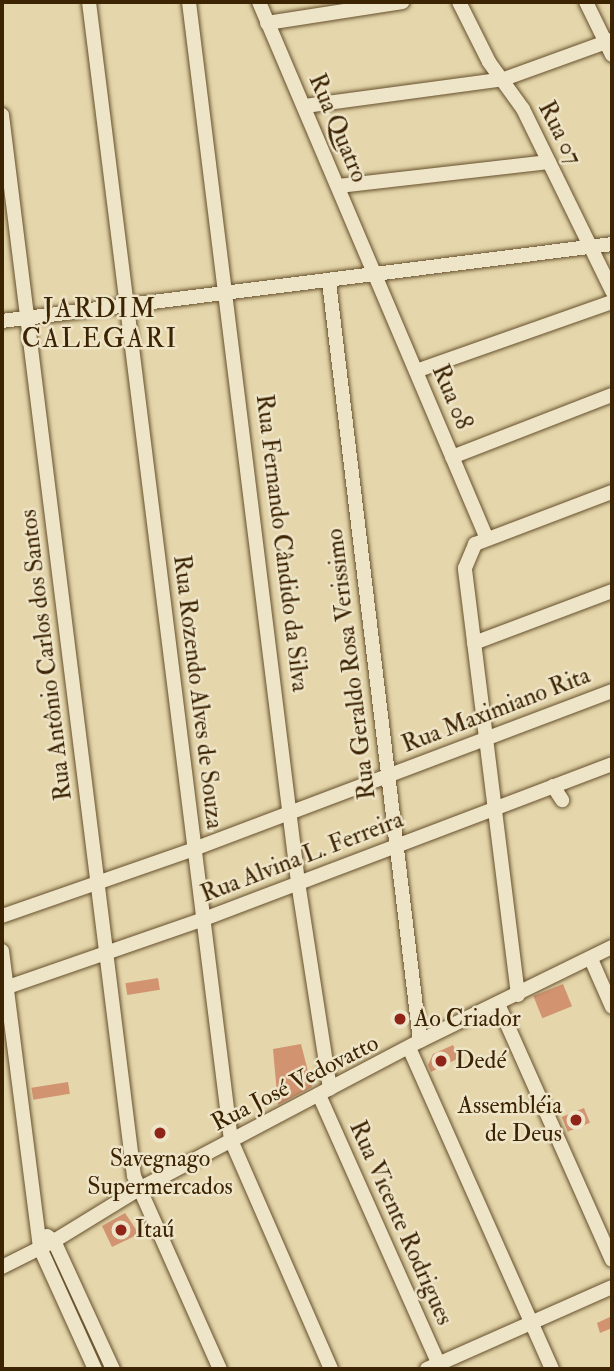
<!DOCTYPE html>
<html>
<head>
<meta charset="utf-8">
<style>
  body { margin:0 }
  #map { position:relative; width:614px; height:1371px; overflow:hidden; background:#e5d6ab; font-family:"IM FELL Double Pica",serif }
  div>[style] { position:absolute }
  .building>* { inset:0; background:#d29371; transform-origin:0 0 }
  .roads { filter:drop-shadow(0 0 2px #66502c) drop-shadow(0 0 2px #66502c) }
  .minor>* { height:14px; margin:-7px; padding:0 7px; transform-origin:7px; border-radius:7px; background:#eee4c8 }
  .dots>* { width:19px; height:19px; translate:-50% -50%; box-sizing:border-box; border:4px solid #eee4c8; border-radius:50% }
  span { translate:-50% -50%; white-space:nowrap; text-align:center; line-height:1.15; -webkit-text-stroke:5px #eee4c8; paint-order:stroke }
  .street-label { font-size:24px; color:#3c2302 }
  .poi-label { font-size:24px; color:#3c2302 }
  .left { translate:0 -50%; text-align:left }
  .right { translate:-100% -50%; text-align:right }
  .neighbourhood-label { font-size:26px; color:#3c2302; letter-spacing:2px }
  .frame { position:absolute; inset:0; border:4px solid #3c2302; pointer-events:none }
</style>
</head>
<body>
<div id="map">
  <div class="building">
    <i style="left:158px;top:978px;width:12px;height:33px;rotate:81deg"></i>
    <i style="left:563px;top:984px;width:24px;height:32px;rotate:68deg"></i>
    <i style="clip-path:polygon(301px 1044px,312px 1087px,278px 1105px,273px 1049px)"></i>
    <i style="clip-path:polygon(453px 1045px,459px 1058px,431px 1072px,428px 1065px,433px 1054px)"></i>
    <i style="left:68px;top:1082px;width:12px;height:37px;rotate:81deg"></i>
    <i style="left:584px;top:1108px;width:16px;height:24px;rotate:68deg"></i>
    <i style="clip-path:polygon(125px 1213px,139px 1234px,112px 1247px,102px 1226px)"></i>
    <i style="clip-path:polygon(612px 1316px,612px 1328px,600px 1333px,597px 1323px)"></i>
  </div>
  <div class="roads">
    <div class="minor">
      <i style="left:89px;top:2px;width:1147px;rotate:82.89deg"></i>
      <i style="left:231px;top:1140px;width:250px;rotate:66.4deg"></i>
      <i style="left:189px;top:2px;width:887px;rotate:82.94deg"></i>
      <i style="left:298px;top:882px;width:209px;rotate:81.2deg"></i>
      <i style="left:259px;top:2px;width:583px;rotate:66.99deg"></i>
      <i style="left:459px;top:2px;width:67px;rotate:63.4deg"></i>
      <i style="left:489px;top:62px;width:58px;rotate:54.1deg"></i>
      <i style="left:523px;top:109px;width:203px;rotate:63.9deg"></i>
      <i style="left:586px;top:2px;width:59px;rotate:63.9deg"></i>
      <i style="left:267px;top:23px;width:137px;rotate:-8.8deg"></i>
      <i style="left:305px;top:106px;width:201px;rotate:-7.7deg"></i>
      <i style="left:504px;top:79px;width:115px;rotate:-19.9deg"></i>
      <i style="left:2px;top:115px;width:1069px;rotate:82.91deg"></i>
      <i style="left:134px;top:1176px;width:211px;rotate:66deg"></i>
      <i style="left:339px;top:186px;width:211px;rotate:-6.5deg"></i>
      <i style="left:329px;top:282px;width:764px;rotate:83.16deg"></i>
      <i style="left:2px;top:321px;width:615px;rotate:-7.19deg"></i>
      <i style="left:416px;top:371px;width:208px;rotate:-19.4deg"></i>
      <i style="left:452px;top:457px;width:172px;rotate:-21.2deg"></i>
      <i style="left:474px;top:643px;width:147px;rotate:-20.6deg"></i>
      <i style="left:553px;top:786px;width:17px;rotate:57deg"></i>
      <i style="left:2px;top:916px;width:203px;rotate:-19.2deg"></i>
      <i style="left:194px;top:849px;width:447px;rotate:-20.7deg"></i>
      <i style="left:2px;top:951px;width:299px;rotate:82.7deg"></i>
      <i style="left:40px;top:1248px;width:133px;rotate:65.6deg"></i>
      <i style="left:591px;top:959px;width:52px;rotate:66.4deg"></i>
      <i style="left:2px;top:989px;width:214px;rotate:-19.1deg"></i>
      <i style="left:204px;top:919px;width:436px;rotate:-20.8deg"></i>
      <i style="left:518px;top:995px;width:430px;rotate:-97.1deg"></i>
      <i style="left:465px;top:568px;width:26px;rotate:-67deg"></i>
      <i style="left:475px;top:544px;width:147px;rotate:-20.8deg"></i>
      <i style="left:498px;top:1004px;width:280px;rotate:66deg"></i>
      <i style="left:410px;top:1050px;width:349px;rotate:66deg"></i>
      <i style="left:319px;top:1095px;width:300px;rotate:66deg"></i>
      <i style="left:47px;top:1236px;width:9px;rotate:36deg"></i>
      <i style="left:54px;top:1241px;width:141px;rotate:65.3deg"></i>
      <i style="left:2px;top:1267px;width:58px;rotate:-26.6deg"></i>
      <i style="left:54px;top:1241px;width:100px;rotate:-31.5deg"></i>
      <i style="left:139px;top:1189px;width:318px;rotate:-27.8deg"></i>
      <i style="left:420px;top:1041px;width:214px;rotate:-26.1deg"></i>
      <i style="left:427px;top:1369px;width:202px;rotate:-23.9deg"></i>
    </div>
  </div>
  <div class="dots">
    <i style="left:400px;top:1019px;background:#8f2418"></i>
    <i style="left:441px;top:1061px;background:#8f2418"></i>
    <i style="left:576px;top:1120px;background:#8f2418"></i>
    <i style="left:160px;top:1133px;background:#8f2418"></i>
    <i style="left:121px;top:1230px;background:#8f2418"></i>
  </div>
  <div class="street-label">
    <span style="left:338px;top:128px;rotate:67deg">Rua Quatro</span>
    <span style="left:560px;top:133px;rotate:63deg">Rua 07</span>
    <span style="left:452px;top:397px;rotate:67deg">Rua 08</span>
    <span style="left:282px;top:543px;rotate:83deg">Rua Fernando Cândido da Silva</span>
    <span style="left:46px;top:655px;rotate:-97deg">Rua Antônio Carlos dos Santos</span>
    <span style="left:351px;top:664px;rotate:-97deg">Rua Geraldo Rosa Verissimo</span>
    <span style="left:198px;top:692px;rotate:83deg">Rua Rozendo Alves de Souza</span>
    <span style="left:496px;top:710px;rotate:-21deg">Rua Maximiano Rita</span>
    <span style="left:302px;top:857px;rotate:-21deg">Rua Alvina L. Ferreira</span>
    <span style="left:295px;top:1083px;rotate:-27deg">Rua José Vedovatto</span>
    <span style="left:401px;top:1223px;rotate:66deg">Rua Vicente Rodrigues</span>
  </div>
  <div class="poi-label">
    <span class="left" style="left:414px;top:1019px">Ao Criador</span>
    <span class="left" style="left:455px;top:1061px">Dedé</span>
    <span class="right" style="left:562px;top:1120px">Assembléia<br>de Deus</span>
    <span style="left:160px;top:1173px">Savegnago<br>Supermercados</span>
    <span class="left" style="left:135px;top:1230px">Itaú</span>
  </div>
  <div class="neighbourhood-label">
    <span style="left:100px;top:325px">JARDIM<br>CALEGARI</span>
  </div>
  <div class="frame"></div>
</div>
</body>
</html>
